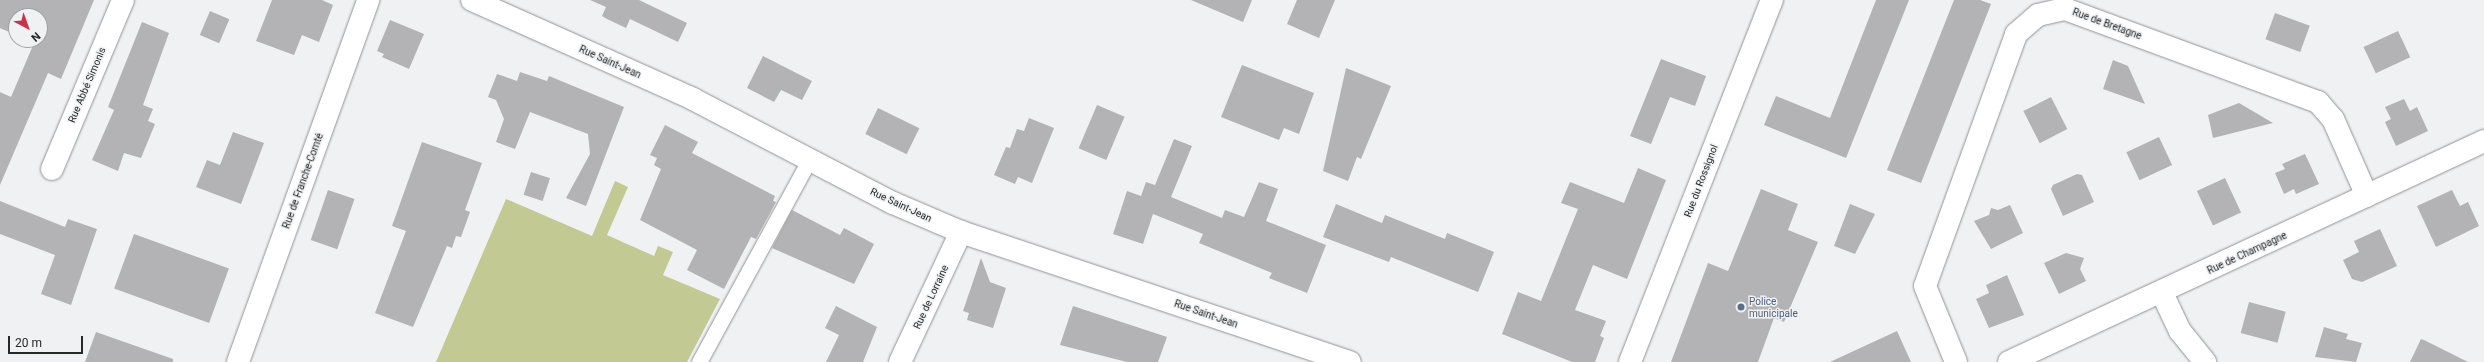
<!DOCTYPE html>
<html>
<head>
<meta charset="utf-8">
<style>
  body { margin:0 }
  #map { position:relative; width:2484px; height:362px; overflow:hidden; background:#f0f1f3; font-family:Roboto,sans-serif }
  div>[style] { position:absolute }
  .green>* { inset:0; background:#c2c993 }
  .building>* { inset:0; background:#b3b2b4; transform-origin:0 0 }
  .roads { filter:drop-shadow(0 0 1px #919294) drop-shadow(0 0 1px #919294) }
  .lane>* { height:15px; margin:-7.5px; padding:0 7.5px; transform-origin:7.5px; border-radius:7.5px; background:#fff }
  .street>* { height:22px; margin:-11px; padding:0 11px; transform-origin:11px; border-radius:11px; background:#fff }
  .dots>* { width:11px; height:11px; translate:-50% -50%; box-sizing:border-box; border:2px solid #f0f1f3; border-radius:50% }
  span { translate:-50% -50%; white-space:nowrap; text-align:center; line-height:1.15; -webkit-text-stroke:3px #f0f1f3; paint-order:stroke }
  .street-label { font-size:10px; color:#272828 }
  .service-label { font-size:10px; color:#4e5e75 }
  .left { translate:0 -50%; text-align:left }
  .north { position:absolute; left:8px; top:8px; width:40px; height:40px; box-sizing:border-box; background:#f0f1f3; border:1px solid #a0a1a2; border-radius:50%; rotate:139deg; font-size:11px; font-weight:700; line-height:16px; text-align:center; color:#272828 }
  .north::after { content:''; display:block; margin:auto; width:14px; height:18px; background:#c63648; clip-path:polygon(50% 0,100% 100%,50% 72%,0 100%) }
  .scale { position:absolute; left:8px; top:336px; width:75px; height:18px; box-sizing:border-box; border:2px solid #272828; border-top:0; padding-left:5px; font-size:12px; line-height:14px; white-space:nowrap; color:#272828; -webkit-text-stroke:3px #f0f1f3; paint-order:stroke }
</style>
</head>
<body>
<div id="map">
  <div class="green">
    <i style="clip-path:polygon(615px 181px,628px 187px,607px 235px,654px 256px,658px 246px,673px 252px,663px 275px,720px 299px,687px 362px,436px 362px,506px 199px,592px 236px)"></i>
  </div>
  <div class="building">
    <i style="clip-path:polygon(0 0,94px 0,61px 79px,48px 73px,0 185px,0 92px,11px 97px,34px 43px,28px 40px,40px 40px,40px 16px,16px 16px,16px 35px,0 28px)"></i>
    <i style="clip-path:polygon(272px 0,322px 0,333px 5px,319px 42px,302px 35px,294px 55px,256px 41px)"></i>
    <i style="clip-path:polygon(590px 0,639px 0,687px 23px,678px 42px,630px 19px,626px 28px,607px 19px,602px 16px,606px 7px)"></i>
    <i style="clip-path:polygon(1191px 0,1252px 0,1243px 22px)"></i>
    <i style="clip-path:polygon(1297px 0,1335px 0,1319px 38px,1287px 24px)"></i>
    <i style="clip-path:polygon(1876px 0,1909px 0,1846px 158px,1764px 125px,1776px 96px,1830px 118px)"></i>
    <i style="clip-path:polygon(1954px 0,1980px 0,1991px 4px,1921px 183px,1887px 170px)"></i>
    <i style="left:210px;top:11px;width:21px;height:26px;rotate:23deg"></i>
    <i style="left:2275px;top:13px;width:37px;height:28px;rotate:20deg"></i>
    <i style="clip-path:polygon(390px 20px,424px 34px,409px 69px,382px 57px,384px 54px,377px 51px)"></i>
    <i style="clip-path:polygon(142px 22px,169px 33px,143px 105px,153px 109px,148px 121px,155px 124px,141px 158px,124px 153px,118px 171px,92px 160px,114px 110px,108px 107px)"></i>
    <i style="left:2398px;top:31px;width:29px;height:38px;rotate:65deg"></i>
    <i style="clip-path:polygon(763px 56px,812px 81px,802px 100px,781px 90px,774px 102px,747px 88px)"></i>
    <i style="clip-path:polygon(1661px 59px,1706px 76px,1695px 106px,1670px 97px,1651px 144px,1630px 136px)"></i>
    <i style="clip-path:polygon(2113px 60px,2128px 66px,2145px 104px,2103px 89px)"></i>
    <i style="clip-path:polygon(1242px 65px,1314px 93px,1299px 134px,1284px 128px,1279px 140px,1221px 117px)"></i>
    <i style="clip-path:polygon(1346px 68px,1391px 86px,1361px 159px,1357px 157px,1348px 181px,1323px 171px)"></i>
    <i style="clip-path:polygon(520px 72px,547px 81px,549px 76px,624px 107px,586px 206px,566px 198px,590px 154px,588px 134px,530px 112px,515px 149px,496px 142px,504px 119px,496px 100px,488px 97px,497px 74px,517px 81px)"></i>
    <i style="left:2051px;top:97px;width:36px;height:31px;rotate:63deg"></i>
    <i style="clip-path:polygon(2404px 99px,2410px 111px,2417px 107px,2428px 131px,2396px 146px,2385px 122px,2391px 119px,2385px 107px)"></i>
    <i style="clip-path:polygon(2239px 103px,2273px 123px,2213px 138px,2208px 115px)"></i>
    <i style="left:1097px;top:105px;width:30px;height:47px;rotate:23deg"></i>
    <i style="left:878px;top:108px;width:46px;height:29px;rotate:26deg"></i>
    <i style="clip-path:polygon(1029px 118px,1054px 128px,1032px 183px,1018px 177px,1015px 184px,994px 175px,1006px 147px,1010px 148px,1017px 129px,1024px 131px)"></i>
    <i style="clip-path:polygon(665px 125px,698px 142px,692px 153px,775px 196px,773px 201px,776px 202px,756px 239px,751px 237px,724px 289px,687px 270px,697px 250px,640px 220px,661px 169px,654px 165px,657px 158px,650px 155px)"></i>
    <i style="clip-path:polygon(233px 132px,264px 143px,241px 204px,196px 187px,207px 160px,220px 165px)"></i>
    <i style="left:2159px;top:137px;width:31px;height:36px;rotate:65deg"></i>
    <i style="clip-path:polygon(1174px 139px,1192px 146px,1171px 197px,1222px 218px,1225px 210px,1244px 217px,1259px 182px,1278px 189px,1266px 221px,1326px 245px,1307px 293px,1269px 278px,1272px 273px,1199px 243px,1203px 234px,1153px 214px,1143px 244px,1113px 234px,1127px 191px,1141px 196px,1146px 182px,1155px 185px)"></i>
    <i style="clip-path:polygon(422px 142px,482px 163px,465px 210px,470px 212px,461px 237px,456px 236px,452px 248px,447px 246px,413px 327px,375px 313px,406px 231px,392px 226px)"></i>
    <i style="clip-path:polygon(2305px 154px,2319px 184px,2296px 194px,2294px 189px,2284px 194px,2275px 173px,2285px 169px,2282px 164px)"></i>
    <i style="clip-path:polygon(1638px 168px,1666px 180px,1627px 279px,1593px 265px,1575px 310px,1606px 321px,1600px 336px,1604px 338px,1595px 362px,1572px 362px,1502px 334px,1518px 292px,1541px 301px,1578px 209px,1561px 203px,1570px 182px,1624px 203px)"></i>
    <i style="left:531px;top:172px;width:20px;height:24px;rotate:18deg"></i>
    <i style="clip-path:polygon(2077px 174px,2082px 175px,2094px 202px,2063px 216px,2051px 189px,2053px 185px)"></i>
    <i style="left:2225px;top:178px;width:38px;height:31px;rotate:65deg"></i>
    <i style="clip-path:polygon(1761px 189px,1798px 204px,1788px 230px,1818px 242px,1784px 322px,1774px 318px,1758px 362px,1671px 362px,1708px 263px,1728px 271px)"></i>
    <i style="left:328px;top:190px;width:28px;height:53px;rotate:19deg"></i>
    <i style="clip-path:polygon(2452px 190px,2460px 206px,2468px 202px,2479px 226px,2436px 247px,2417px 206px)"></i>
    <i style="clip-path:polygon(0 201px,65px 227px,68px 219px,97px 229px,71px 305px,41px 294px,55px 255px,0 234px)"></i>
    <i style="clip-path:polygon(1336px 204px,1382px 223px,1385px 215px,1445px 239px,1447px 233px,1494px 252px,1478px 292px,1391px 257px,1389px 262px,1323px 237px)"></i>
    <i style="clip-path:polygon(1850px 204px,1875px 214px,1855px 254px,1834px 246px)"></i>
    <i style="clip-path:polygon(2010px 205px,2023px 233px,1991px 249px,1974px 221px,1989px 215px,1991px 208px,1998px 210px)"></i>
    <i style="clip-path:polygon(792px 210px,840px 235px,844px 228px,874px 244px,854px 284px,772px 248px)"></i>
    <i style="clip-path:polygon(2380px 229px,2397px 266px,2362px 282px,2352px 279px,2343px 260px,2359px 252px,2354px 241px)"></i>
    <i style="left:134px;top:234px;width:101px;height:58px;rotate:20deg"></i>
    <i style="clip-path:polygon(2066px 253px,2084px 258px,2080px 269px,2086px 281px,2059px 294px,2044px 263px)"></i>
    <i style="clip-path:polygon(981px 258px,990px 282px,1006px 288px,993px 328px,967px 320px,969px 313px,963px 311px)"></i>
    <i style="clip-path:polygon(2007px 275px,2024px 315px,1989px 328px,1976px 299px,1989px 293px,1986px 285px)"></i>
    <i style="left:2249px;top:302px;width:38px;height:32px;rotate:15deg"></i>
    <i style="clip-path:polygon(836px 306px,877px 327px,863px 362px,826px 362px,839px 335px,825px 328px)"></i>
    <i style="clip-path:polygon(1073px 306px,1167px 337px,1158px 362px,1127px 362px,1060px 345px)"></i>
    <i style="clip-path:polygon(2324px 327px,2348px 334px,2346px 339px,2362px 343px,2356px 362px,2315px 357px)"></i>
    <i style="clip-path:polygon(1897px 331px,1911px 362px,1830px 362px)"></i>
    <i style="clip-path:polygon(96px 332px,173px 359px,173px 362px,85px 362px)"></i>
    <i style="clip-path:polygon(2421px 339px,2424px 340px,2468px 362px,2410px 362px)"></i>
  </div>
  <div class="roads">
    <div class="lane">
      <i style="left:699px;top:362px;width:230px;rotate:-61.4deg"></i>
    </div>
    <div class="street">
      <i style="left:472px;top:0;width:242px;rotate:24.1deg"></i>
      <i style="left:693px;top:99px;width:225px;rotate:27.5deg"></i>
      <i style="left:893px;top:203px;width:74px;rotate:23.1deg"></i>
      <i style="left:961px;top:232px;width:410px;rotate:18.5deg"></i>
      <i style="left:52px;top:169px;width:183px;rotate:-67.2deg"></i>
      <i style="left:2162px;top:293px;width:42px;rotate:64.7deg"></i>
      <i style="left:2180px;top:331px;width:40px;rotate:51deg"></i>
      <i style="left:238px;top:362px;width:385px;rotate:-70.2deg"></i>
      <i style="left:900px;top:362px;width:144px;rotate:-64.9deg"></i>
      <i style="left:1630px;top:362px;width:389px;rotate:-68.6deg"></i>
      <i style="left:1956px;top:362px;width:82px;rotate:-112.2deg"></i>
      <i style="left:1925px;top:286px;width:268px;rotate:-70.1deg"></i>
      <i style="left:2016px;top:34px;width:29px;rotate:-41deg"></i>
      <i style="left:2038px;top:15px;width:28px;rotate:-13deg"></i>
      <i style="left:2065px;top:9px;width:270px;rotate:20.2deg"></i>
      <i style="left:2318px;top:102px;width:23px;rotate:49deg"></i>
      <i style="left:2333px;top:119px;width:84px;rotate:66.2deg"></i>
      <i style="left:2009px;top:362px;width:524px;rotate:-24.95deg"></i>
    </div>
  </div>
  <div class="dots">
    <i style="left:1741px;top:307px;background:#5c6f8a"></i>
  </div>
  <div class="street-label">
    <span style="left:2107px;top:24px;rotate:20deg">Rue de Bretagne</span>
    <span style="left:610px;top:62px;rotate:24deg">Rue Saint-Jean</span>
    <span style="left:87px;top:85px;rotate:-67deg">Rue Abbé Simonis</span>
    <span style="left:303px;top:181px;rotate:-70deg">Rue de Franche-Comté</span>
    <span style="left:1701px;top:181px;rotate:-69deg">Rue du Rossignol</span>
    <span style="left:901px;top:205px;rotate:25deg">Rue Saint-Jean</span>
    <span style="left:2247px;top:253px;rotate:-25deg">Rue de Champagne</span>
    <span style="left:931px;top:297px;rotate:-65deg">Rue de Lorraine</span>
    <span style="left:1206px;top:314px;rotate:19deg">Rue Saint-Jean</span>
  </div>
  <div class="service-label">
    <span class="left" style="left:1749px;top:307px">Police<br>municipale</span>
  </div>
  <div class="north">N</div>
  <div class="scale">20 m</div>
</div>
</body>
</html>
